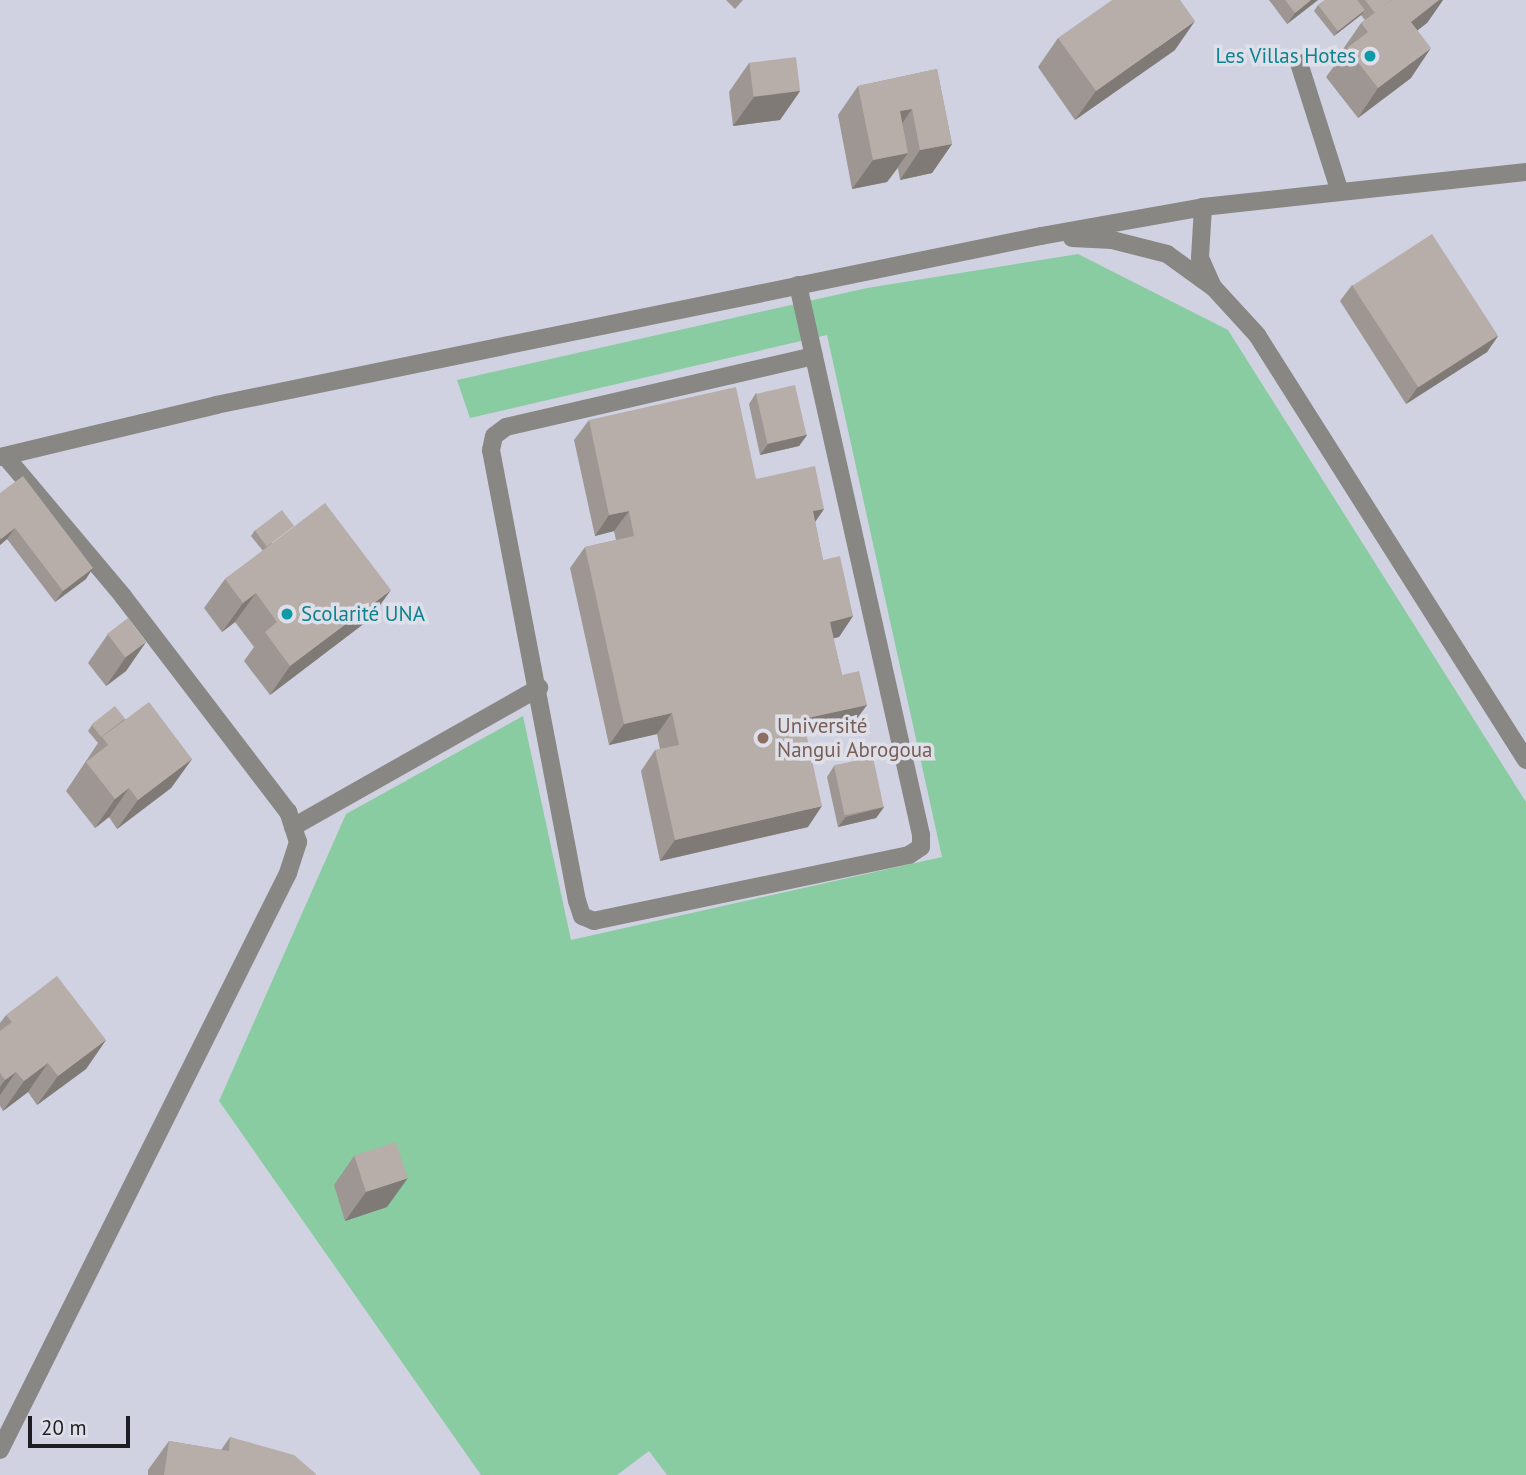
<!DOCTYPE html>
<html>
<head>
<meta charset="utf-8">
<style>
  body { margin:0 }
  #map { position:relative; width:1526px; height:1475px; overflow:hidden; background:#dedfe8; font-family:"PT Sans",sans-serif }
  div>[style] { position:absolute }
  .built>* { inset:0; background:#d0d2e2; transform-origin:0 0 }
  .green>* { inset:0; background:#89cca2 }
  .service>* { height:18px; margin:-9px; padding:0 9px; transform-origin:9px; border-radius:9px; background:#888783 }
  .wall>* { inset:0; background:#9d9692 }
  .shaded-wall>* { inset:0; background:#807a77 }
  .building>* { inset:0; background:#b7aeaa; transform-origin:0 0 }
  .dots>* { width:19px; height:19px; translate:-50% -50%; box-sizing:border-box; border:4px solid #dedfe8; border-radius:50% }
  span { translate:-50% -50%; white-space:nowrap; text-align:center; line-height:1.15; -webkit-text-stroke:7px #dedfe8; paint-order:stroke }
  .culture-label { font-size:21px; color:#0d838f }
  .right { translate:-100% -50%; text-align:right }
  .left { translate:0 -50%; text-align:left }
  .education-label { font-size:21px; color:#785e54 }
  .scale { position:absolute; left:28px; top:1416px; width:102px; height:32px; box-sizing:border-box; border:4px solid #1e1e22; border-top:0; padding-left:9px; font-size:21px; line-height:24px; white-space:nowrap; color:#1e1e22; -webkit-text-stroke:5px #dedfe8; paint-order:stroke }
</style>
</head>
<body>
<div id="map">
  <div class="built">
    <i style="left:0;top:0;width:1526px;height:1475px"></i>
  </div>
  <div class="green">
    <i style="clip-path:polygon(1078px 254px,1228px 330px,1526px 802px,1526px 1475px,667px 1475px,649px 1451px,617px 1475px,481px 1475px,219px 1101px,346px 814px,523px 716px,571px 940px,942px 857px,827px 335px,470px 418px,457px 380px,867px 288px)"></i>
  </div>
  <div class="service">
    <i style="left:1299px;top:63px;width:135px;rotate:72.4deg"></i>
    <i style="left:1203px;top:207px;width:51px;rotate:93.4deg"></i>
    <i style="left:1200px;top:258px;width:30px;rotate:66deg"></i>
    <i style="left:1072px;top:238px;width:40px;rotate:2.9deg"></i>
    <i style="left:1112px;top:240px;width:57px;rotate:14.3deg"></i>
    <i style="left:1167px;top:254px;width:58px;rotate:35.9deg"></i>
    <i style="left:1214px;top:288px;width:64px;rotate:47.5deg"></i>
    <i style="left:1257px;top:335px;width:503px;rotate:57.67deg"></i>
    <i style="left:798px;top:285px;width:564px;rotate:77.39deg"></i>
    <i style="left:921px;top:835px;width:12px;rotate:90deg"></i>
    <i style="left:921px;top:847px;width:14px;rotate:146deg"></i>
    <i style="left:909px;top:855px;width:322px;rotate:168.2deg"></i>
    <i style="left:594px;top:921px;width:13px;rotate:-157deg"></i>
    <i style="left:582px;top:916px;width:16px;rotate:-108deg"></i>
    <i style="left:577px;top:901px;width:459px;rotate:-100.8deg"></i>
    <i style="left:491px;top:450px;width:14px;rotate:-78deg"></i>
    <i style="left:494px;top:436px;width:15px;rotate:-37deg"></i>
    <i style="left:506px;top:427px;width:316px;rotate:-13deg"></i>
    <i style="left:0;top:457px;width:222px;rotate:-13.5deg"></i>
    <i style="left:216px;top:405px;width:842px;rotate:-11.58deg"></i>
    <i style="left:1041px;top:236px;width:165px;rotate:-10.1deg"></i>
    <i style="left:1203px;top:207px;width:325px;rotate:-6.2deg"></i>
    <i style="left:293px;top:827px;width:283px;rotate:-29.5deg"></i>
    <i style="left:0;top:1450px;width:645px;rotate:-63.47deg"></i>
    <i style="left:288px;top:873px;width:33px;rotate:-72deg"></i>
    <i style="left:298px;top:842px;width:32px;rotate:-108deg"></i>
    <i style="left:288px;top:812px;width:272px;rotate:-127.4deg"></i>
    <i style="left:123px;top:596px;width:183px;rotate:-130.1deg"></i>
  </div>
  <div class="wall">
    <i style="clip-path:polygon(726px 0,743px 0,735px 9px)"></i>
    <i style="clip-path:polygon(1269px 0,1318px 0,1287px 24px)"></i>
    <i style="clip-path:polygon(1325px 0,1443px 0,1427px 23px,1417px 30px,1411px 78px,1358px 118px,1326px 77px,1343px 54px,1341px 52px,1361px 23px,1365px 20px,1361px 15px,1334px 36px,1314px 11px,1318px 5px)"></i>
    <i style="clip-path:polygon(1058px 38px,1175px 50px,1075px 120px,1038px 67px)"></i>
    <i style="clip-path:polygon(749px 63px,800px 91px,780px 120px,733px 126px,729px 92px)"></i>
    <i style="clip-path:polygon(937px 69px,952px 144px,932px 173px,900px 180px,898px 168px,887px 182px,852px 189px,838px 115px,858px 86px)"></i>
    <i style="clip-path:polygon(1352px 285px,1498px 336px,1487px 352px,1406px 404px,1340px 301px)"></i>
    <i style="clip-path:polygon(756px 393px,807px 435px,799px 446px,760px 455px,749px 404px)"></i>
    <i style="clip-path:polygon(589px 420px,756px 479px,824px 509px,815px 522px,823px 560px,853px 616px,839px 637px,833px 638px,842px 675px,867px 705px,852px 725px,807px 735px,808px 827px,660px 861px,641px 771px,655px 750px,660px 749px,657px 734px,609px 745px,570px 568px,585px 547px,616px 540px,614px 531px,595px 536px,574px 440px)"></i>
    <i style="clip-path:polygon(0 493px,86px 579px,55px 602px,7px 539px,0 545px)"></i>
    <i style="clip-path:polygon(255px 530px,370px 619px,270px 695px,244px 661px,254px 647px,235px 622px,222px 632px,204px 608px,225px 579px,263px 551px,251px 536px)"></i>
    <i style="clip-path:polygon(108px 634px,146px 642px,126px 671px,106px 686px,88px 663px)"></i>
    <i style="clip-path:polygon(125px 719px,192px 759px,171px 788px,117px 829px,109px 817px,95px 828px,66px 791px,98px 743px,88px 731px,92px 725px)"></i>
    <i style="clip-path:polygon(834px 766px,884px 807px,876px 818px,838px 827px,827px 777px)"></i>
    <i style="clip-path:polygon(6px 1015px,106px 1040px,86px 1069px,37px 1105px,28px 1092px,3px 1111px,0 1106px,0 1023px)"></i>
    <i style="clip-path:polygon(354px 1156px,387px 1207px,345px 1221px,334px 1185px)"></i>
    <i style="clip-path:polygon(230px 1437px,316px 1475px,148px 1475px,148px 1470px,169px 1441px,221px 1450px)"></i>
  </div>
  <div class="shaded-wall">
    <i style="clip-path:polygon(1311px 0,1318px 0,1287px 24px,1295px 13px)"></i>
    <i style="clip-path:polygon(1439px 0,1443px 0,1427px 23px,1391px 51px,1411px 22px)"></i>
    <i style="clip-path:polygon(1365px 10px,1361px 15px,1334px 36px,1338px 31px)"></i>
    <i style="clip-path:polygon(1195px 21px,1175px 50px,1075px 120px,1096px 91px)"></i>
    <i style="clip-path:polygon(1431px 48px,1411px 78px,1358px 118px,1378px 88px)"></i>
    <i style="clip-path:polygon(800px 91px,780px 120px,733px 126px,754px 97px)"></i>
    <i style="clip-path:polygon(912px 109px,892px 138px,900px 111px)"></i>
    <i style="clip-path:polygon(952px 144px,932px 173px,900px 180px,920px 150px)"></i>
    <i style="clip-path:polygon(908px 153px,887px 182px,852px 189px,873px 160px)"></i>
    <i style="clip-path:polygon(1498px 336px,1487px 352px,1406px 404px,1417px 388px)"></i>
    <i style="clip-path:polygon(807px 435px,799px 446px,760px 455px,768px 444px)"></i>
    <i style="clip-path:polygon(824px 509px,810px 529px,813px 511px)"></i>
    <i style="clip-path:polygon(629px 511px,614px 531px,595px 536px,609px 515px)"></i>
    <i style="clip-path:polygon(15px 528px,7px 539px,0 545px,0 540px,1px 539px)"></i>
    <i style="clip-path:polygon(93px 568px,86px 579px,55px 602px,63px 591px)"></i>
    <i style="clip-path:polygon(391px 590px,370px 619px,270px 695px,290px 666px)"></i>
    <i style="clip-path:polygon(256px 593px,235px 622px,222px 632px,243px 603px)"></i>
    <i style="clip-path:polygon(853px 616px,839px 637px,815px 643px,830px 622px)"></i>
    <i style="clip-path:polygon(146px 642px,126px 671px,106px 686px,126px 657px)"></i>
    <i style="clip-path:polygon(867px 705px,852px 725px,789px 739px,803px 719px)"></i>
    <i style="clip-path:polygon(672px 713px,657px 734px,609px 745px,624px 724px)"></i>
    <i style="clip-path:polygon(192px 759px,171px 788px,117px 829px,138px 800px)"></i>
    <i style="clip-path:polygon(129px 788px,109px 817px,95px 828px,115px 799px)"></i>
    <i style="clip-path:polygon(822px 806px,808px 827px,660px 861px,675px 840px)"></i>
    <i style="clip-path:polygon(884px 807px,876px 818px,838px 827px,846px 817px)"></i>
    <i style="clip-path:polygon(106px 1040px,86px 1069px,37px 1105px,58px 1076px)"></i>
    <i style="clip-path:polygon(48px 1063px,28px 1092px,3px 1111px,24px 1081px)"></i>
    <i style="clip-path:polygon(16px 1072px,0 1095px,0 1087px,5px 1080px)"></i>
    <i style="clip-path:polygon(408px 1178px,387px 1207px,345px 1221px,366px 1192px)"></i>
  </div>
  <div class="building">
    <i style="clip-path:polygon(1112px 0,1180px 0,1195px 21px,1096px 91px,1058px 38px)"></i>
    <i style="clip-path:polygon(1285px 0,1311px 0,1295px 13px)"></i>
    <i style="clip-path:polygon(1325px 0,1357px 0,1365px 10px,1338px 31px,1318px 5px)"></i>
    <i style="clip-path:polygon(1365px 0,1392px 0,1375px 13px)"></i>
    <i style="clip-path:polygon(1392px 0,1439px 0,1411px 22px,1431px 48px,1378px 88px,1347px 48px,1368px 32px,1361px 23px)"></i>
    <i style="left:796px;top:57px;width:34px;height:47px;rotate:83deg"></i>
    <i style="clip-path:polygon(937px 69px,952px 144px,920px 150px,912px 109px,900px 111px,908px 153px,873px 160px,858px 86px)"></i>
    <i style="left:1432px;top:234px;width:121px;height:95px;rotate:57deg"></i>
    <i style="left:795px;top:385px;width:51px;height:40px;rotate:77deg"></i>
    <i style="clip-path:polygon(736px 387px,756px 479px,815px 466px,824px 509px,813px 511px,823px 560px,840px 556px,853px 616px,830px 622px,842px 675px,859px 671px,867px 705px,803px 719px,822px 806px,675px 840px,655px 750px,679px 745px,672px 713px,624px 724px,585px 547px,634px 536px,629px 511px,609px 515px,589px 420px)"></i>
    <i style="clip-path:polygon(23px 476px,93px 568px,63px 591px,15px 528px,1px 539px,0 537px,0 493px)"></i>
    <i style="clip-path:polygon(325px 503px,391px 590px,290px 666px,265px 632px,277px 622px,256px 593px,243px 603px,225px 579px)"></i>
    <i style="left:282px;top:510px;width:20px;height:34px;rotate:53deg"></i>
    <i style="left:128px;top:618px;width:30px;height:26px;rotate:53deg"></i>
    <i style="clip-path:polygon(149px 702px,192px 759px,138px 800px,129px 788px,115px 799px,86px 762px,108px 745px,102px 737px)"></i>
    <i style="left:115px;top:706px;width:16px;height:30px;rotate:52deg"></i>
    <i style="left:873px;top:757px;width:51px;height:40px;rotate:78deg"></i>
    <i style="clip-path:polygon(57px 976px,106px 1040px,58px 1076px,48px 1063px,24px 1081px,16px 1072px,5px 1080px,0 1073px,0 1031px,12px 1022px,6px 1015px)"></i>
    <i style="left:396px;top:1142px;width:38px;height:44px;rotate:72deg"></i>
    <i style="clip-path:polygon(230px 1437px,294px 1455px,315px 1473px,316px 1475px,164px 1475px,169px 1441px,229px 1451px)"></i>
  </div>
  <div class="dots">
    <i style="left:1370px;top:56px;background:#0f9aa8"></i>
    <i style="left:287px;top:614px;background:#0f9aa8"></i>
    <i style="left:763px;top:738px;background:#8d6e63"></i>
  </div>
  <div class="culture-label">
    <span class="right" style="left:1356px;top:56px">Les Villas Hotes</span>
    <span class="left" style="left:301px;top:614px">Scolarité UNA</span>
  </div>
  <div class="education-label">
    <span class="left" style="left:777px;top:738px">Université<br>Nangui Abrogoua</span>
  </div>
  <div class="scale">20 m</div>
</div>
</body>
</html>
